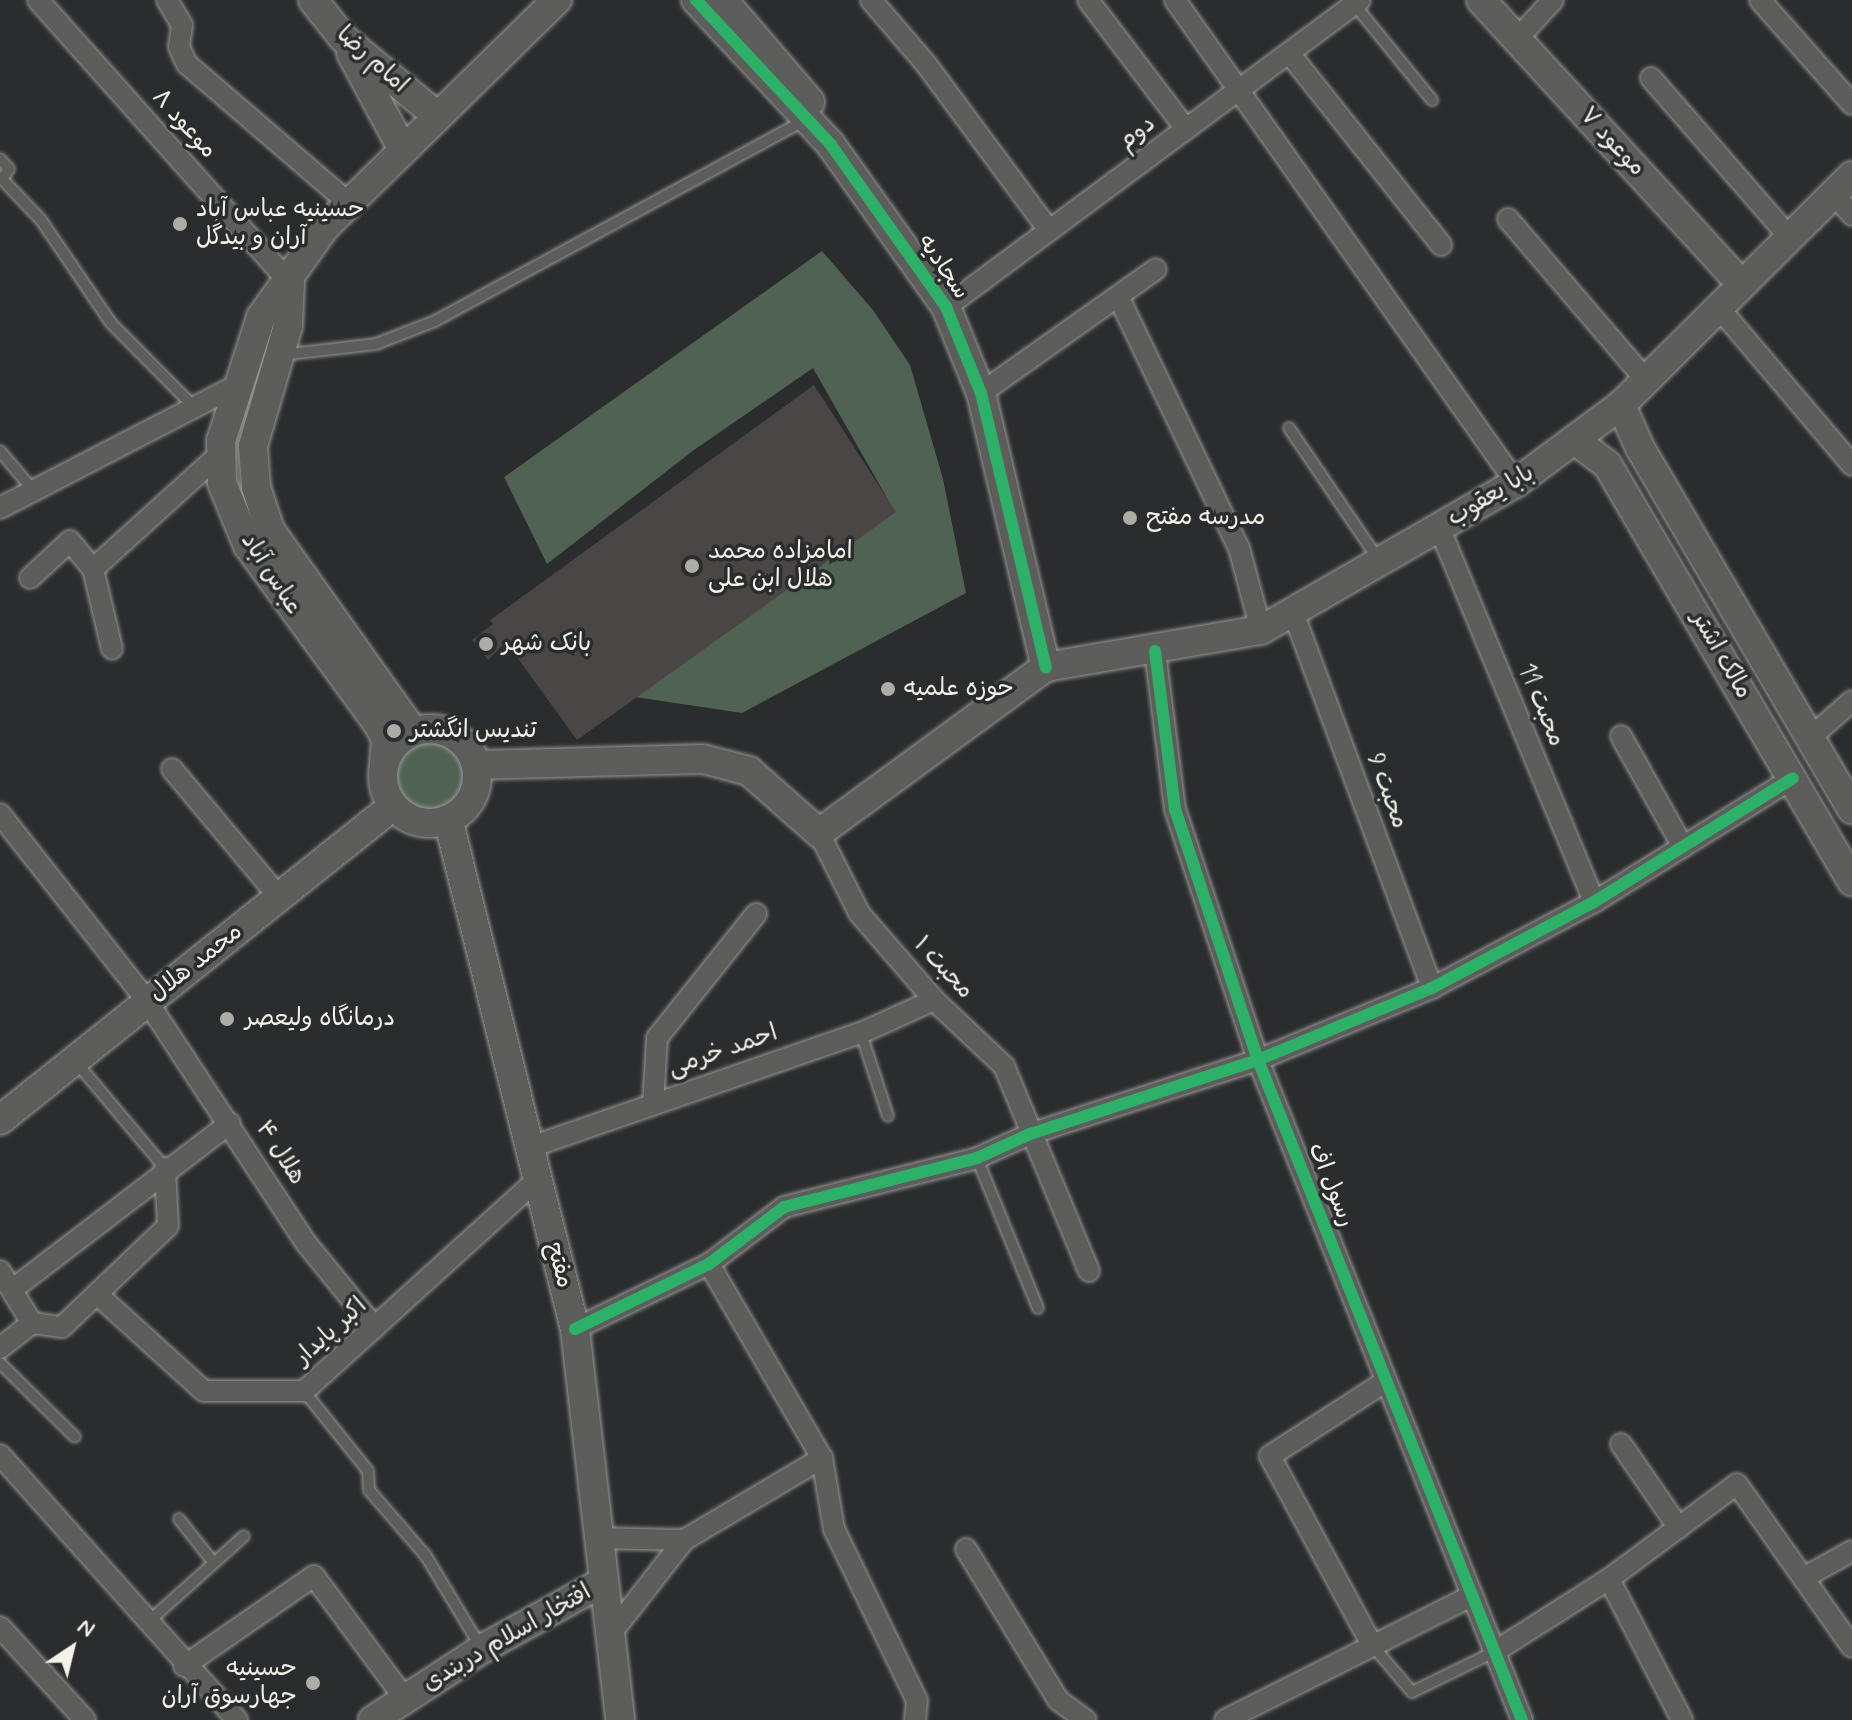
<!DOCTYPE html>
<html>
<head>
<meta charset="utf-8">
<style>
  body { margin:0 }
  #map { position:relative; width:1852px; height:1720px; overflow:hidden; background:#2b2c2d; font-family:Mynerve,"Playpen Sans Arabic",sans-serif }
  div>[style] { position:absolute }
  .green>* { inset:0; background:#506251 }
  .round { border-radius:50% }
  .building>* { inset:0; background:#494645 }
  .roads { filter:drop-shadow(0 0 2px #979796) drop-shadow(0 0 2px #979796) }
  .lane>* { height:10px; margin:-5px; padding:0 5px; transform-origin:5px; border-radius:5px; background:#5d5d5c }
  .street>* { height:20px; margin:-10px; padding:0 10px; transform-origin:10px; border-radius:10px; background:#5d5d5c }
  .secondary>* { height:28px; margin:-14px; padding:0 14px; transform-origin:14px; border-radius:14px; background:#5d5d5c }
  .secondary>.ring { margin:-14px; padding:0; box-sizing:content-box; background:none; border:28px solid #5d5d5c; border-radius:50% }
  .cycleway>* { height:12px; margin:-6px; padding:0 6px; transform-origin:6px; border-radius:6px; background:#2db169 }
  .dots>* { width:22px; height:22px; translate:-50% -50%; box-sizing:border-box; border:4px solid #2a2d2e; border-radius:50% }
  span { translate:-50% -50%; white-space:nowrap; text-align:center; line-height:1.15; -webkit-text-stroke:7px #2a2d2e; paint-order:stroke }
  .street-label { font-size:24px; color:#f4f1e8 }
  .poi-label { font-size:24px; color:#f4f1e8 }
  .left { translate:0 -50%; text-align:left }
  .right { translate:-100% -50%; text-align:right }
  .north { position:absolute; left:32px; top:1608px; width:80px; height:80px; -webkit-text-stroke:6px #2a2d2e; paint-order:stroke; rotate:35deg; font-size:22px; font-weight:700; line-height:32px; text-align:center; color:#f4f1e8 }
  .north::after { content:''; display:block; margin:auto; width:28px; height:36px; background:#f4f1e8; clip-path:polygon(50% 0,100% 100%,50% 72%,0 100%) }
</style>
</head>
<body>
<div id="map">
  <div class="green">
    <i style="clip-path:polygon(822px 251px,873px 310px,910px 365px,943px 479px,966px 593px,742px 713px,635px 697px,895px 512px,813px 368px,694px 450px,547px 564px,504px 477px)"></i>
    <i class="round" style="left:391px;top:736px;width:80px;height:80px"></i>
  </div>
  <div class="building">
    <i style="clip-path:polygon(814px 385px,896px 512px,577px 740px,506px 642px,488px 660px,472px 640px,493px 624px,490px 620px)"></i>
  </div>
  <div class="roads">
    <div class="lane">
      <i style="left:1354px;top:4px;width:124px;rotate:50.9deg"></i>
      <i style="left:0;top:159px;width:13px;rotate:48deg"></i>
      <i style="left:9px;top:169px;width:12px;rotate:125deg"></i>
      <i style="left:2px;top:179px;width:57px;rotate:46.4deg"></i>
      <i style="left:41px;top:220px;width:125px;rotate:55.8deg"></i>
      <i style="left:111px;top:323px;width:118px;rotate:45.3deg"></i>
      <i style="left:281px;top:355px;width:96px;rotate:-6.6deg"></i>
      <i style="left:376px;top:344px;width:63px;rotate:-21.3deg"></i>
      <i style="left:435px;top:321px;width:420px;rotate:-28.5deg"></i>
      <i style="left:1289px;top:428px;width:158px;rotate:55.8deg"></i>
      <i style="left:0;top:451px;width:51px;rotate:49.8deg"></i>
      <i style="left:861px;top:1033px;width:87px;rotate:72deg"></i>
      <i style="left:76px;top:1062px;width:138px;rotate:50deg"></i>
      <i style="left:977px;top:1158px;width:162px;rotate:67.9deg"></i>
      <i style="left:0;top:1363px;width:105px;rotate:44.6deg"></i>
      <i style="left:304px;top:1391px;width:102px;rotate:51.3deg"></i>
      <i style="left:368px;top:1471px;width:19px;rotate:87deg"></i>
      <i style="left:369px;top:1490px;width:87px;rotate:49.2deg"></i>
      <i style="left:426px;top:1556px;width:105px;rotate:59deg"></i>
      <i style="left:179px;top:1519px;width:55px;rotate:51.7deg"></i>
      <i style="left:147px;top:1623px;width:130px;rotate:-41.9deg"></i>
      <i style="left:1372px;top:1645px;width:62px;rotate:49.6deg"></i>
      <i style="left:1412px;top:1692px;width:91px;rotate:-26deg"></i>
    </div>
    <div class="street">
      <i style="left:38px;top:0;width:379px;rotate:48.3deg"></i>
      <i style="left:167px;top:0;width:29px;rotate:59deg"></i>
      <i style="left:182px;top:25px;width:22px;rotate:98deg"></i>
      <i style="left:179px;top:47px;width:19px;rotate:65deg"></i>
      <i style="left:187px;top:64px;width:210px;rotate:40.7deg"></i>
      <i style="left:871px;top:0;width:84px;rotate:49.3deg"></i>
      <i style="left:926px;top:64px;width:207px;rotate:53.5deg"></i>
      <i style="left:1088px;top:0;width:162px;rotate:52.8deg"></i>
      <i style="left:1175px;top:0;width:591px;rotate:54.78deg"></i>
      <i style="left:1760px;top:0;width:139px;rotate:48.5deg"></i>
      <i style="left:1517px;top:39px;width:53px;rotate:-47.3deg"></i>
      <i style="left:1289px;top:53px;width:245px;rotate:51.6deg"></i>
      <i style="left:1651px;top:78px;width:212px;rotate:49deg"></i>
      <i style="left:1834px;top:194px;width:28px;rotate:49deg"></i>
      <i style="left:1508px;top:219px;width:212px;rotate:49.4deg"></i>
      <i style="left:1119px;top:298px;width:277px;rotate:64.4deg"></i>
      <i style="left:1239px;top:548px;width:85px;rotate:75deg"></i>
      <i style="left:946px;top:307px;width:515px;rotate:-36.56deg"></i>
      <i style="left:1719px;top:308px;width:206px;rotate:49.7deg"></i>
      <i style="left:981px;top:393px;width:214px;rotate:-35.3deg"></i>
      <i style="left:0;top:508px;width:267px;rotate:-27.4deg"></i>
      <i style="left:1439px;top:527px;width:406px;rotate:67.5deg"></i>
      <i style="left:93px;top:569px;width:173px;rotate:-42.2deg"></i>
      <i style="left:30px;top:578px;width:54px;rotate:-42.8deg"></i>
      <i style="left:70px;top:541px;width:36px;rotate:51deg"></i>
      <i style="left:93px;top:569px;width:82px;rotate:76.6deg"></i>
      <i style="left:1293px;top:612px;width:401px;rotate:69.7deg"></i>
      <i style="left:1155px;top:651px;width:159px;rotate:82.8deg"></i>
      <i style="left:1175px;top:809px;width:264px;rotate:71.7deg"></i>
      <i style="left:1258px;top:1060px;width:711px;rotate:68.2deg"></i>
      <i style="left:1621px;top:736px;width:127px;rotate:60.8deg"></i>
      <i style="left:1810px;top:738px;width:56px;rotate:-41.4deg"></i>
      <i style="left:172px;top:769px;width:167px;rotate:50.1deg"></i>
      <i style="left:0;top:814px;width:238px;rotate:51.8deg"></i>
      <i style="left:147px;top:1001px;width:290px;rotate:56.7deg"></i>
      <i style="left:306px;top:1243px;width:109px;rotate:50.9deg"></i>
      <i style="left:819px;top:833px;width:89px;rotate:63.4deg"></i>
      <i style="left:859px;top:913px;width:115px;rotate:49.2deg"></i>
      <i style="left:934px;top:1000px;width:96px;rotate:43.3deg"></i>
      <i style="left:1004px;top:1066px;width:222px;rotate:67.5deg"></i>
      <i style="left:653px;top:1104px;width:66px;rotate:-86.5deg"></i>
      <i style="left:657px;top:1038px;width:159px;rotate:-51.4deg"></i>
      <i style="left:528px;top:1148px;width:352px;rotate:-19.1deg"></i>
      <i style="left:861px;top:1033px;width:80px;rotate:-24.3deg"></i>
      <i style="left:709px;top:1264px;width:225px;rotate:59.8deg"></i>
      <i style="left:822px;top:1458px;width:72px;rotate:80.4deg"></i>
      <i style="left:834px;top:1529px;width:191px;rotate:64.2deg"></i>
      <i style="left:917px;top:1701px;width:19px;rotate:96deg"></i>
      <i style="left:0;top:1271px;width:61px;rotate:58.4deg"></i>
      <i style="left:13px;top:1289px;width:273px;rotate:-37.4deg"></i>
      <i style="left:98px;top:1295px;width:143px;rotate:42.2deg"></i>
      <i style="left:204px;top:1391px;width:100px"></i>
      <i style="left:304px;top:1391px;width:313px;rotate:-42.2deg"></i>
      <i style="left:575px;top:1329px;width:149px;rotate:-25.9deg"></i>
      <i style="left:709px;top:1264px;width:94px;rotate:-37.2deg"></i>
      <i style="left:784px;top:1207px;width:199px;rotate:-14.2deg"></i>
      <i style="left:977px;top:1158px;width:58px;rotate:-24.4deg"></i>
      <i style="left:1030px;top:1134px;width:240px;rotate:-18deg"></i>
      <i style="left:1258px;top:1060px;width:188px;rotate:-22.5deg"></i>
      <i style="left:1432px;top:988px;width:183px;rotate:-28deg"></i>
      <i style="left:1594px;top:902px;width:234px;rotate:-31.9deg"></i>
      <i style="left:0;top:1348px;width:41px;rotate:-38deg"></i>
      <i style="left:32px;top:1323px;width:30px;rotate:8deg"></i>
      <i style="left:62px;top:1327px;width:146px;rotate:-43.6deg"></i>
      <i style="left:168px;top:1226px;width:58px;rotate:-93deg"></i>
      <i style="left:1621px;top:1444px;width:102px;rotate:55.4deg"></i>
      <i style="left:0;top:1455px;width:356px;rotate:48.2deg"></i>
      <i style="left:596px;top:1538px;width:88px;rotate:1.3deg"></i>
      <i style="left:684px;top:1540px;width:161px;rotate:-30.7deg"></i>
      <i style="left:966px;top:1549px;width:177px;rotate:58.6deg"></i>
      <i style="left:1058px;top:1700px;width:34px;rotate:36deg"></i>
      <i style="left:1805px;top:1577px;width:54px;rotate:-29deg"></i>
      <i style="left:1609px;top:1579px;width:159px;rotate:62.6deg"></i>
      <i style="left:0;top:1627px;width:126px;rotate:47.6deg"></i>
      <i style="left:609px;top:1636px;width:122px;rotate:-52deg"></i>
      <i style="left:1372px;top:1645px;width:215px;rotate:-118.4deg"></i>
      <i style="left:1270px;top:1456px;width:138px;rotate:-32.9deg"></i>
      <i style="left:1494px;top:1652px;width:136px;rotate:-32.4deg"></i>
      <i style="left:1609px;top:1579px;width:159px;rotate:-36.6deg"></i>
      <i style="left:1737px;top:1484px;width:199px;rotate:54.8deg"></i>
      <i style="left:184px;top:1666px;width:158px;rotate:-34.7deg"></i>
      <i style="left:314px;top:1576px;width:153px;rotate:53.5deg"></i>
      <i style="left:1225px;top:1720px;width:276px;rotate:-26.7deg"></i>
    </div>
    <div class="secondary">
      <i style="left:313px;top:0;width:48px;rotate:51.7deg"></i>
      <i style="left:343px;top:38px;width:121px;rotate:39.6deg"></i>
      <i style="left:696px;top:0;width:198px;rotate:47deg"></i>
      <i style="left:831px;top:145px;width:199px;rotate:54.6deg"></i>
      <i style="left:946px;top:307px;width:93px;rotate:67.9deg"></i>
      <i style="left:981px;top:393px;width:282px;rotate:76.7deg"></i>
      <i style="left:723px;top:0;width:134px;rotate:49.5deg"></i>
      <i style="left:1481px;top:0;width:386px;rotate:47.5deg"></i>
      <i style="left:351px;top:53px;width:108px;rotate:61.8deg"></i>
      <i style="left:290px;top:283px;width:43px;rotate:92.7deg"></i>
      <i style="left:288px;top:326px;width:125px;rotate:106.3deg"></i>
      <i style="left:253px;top:446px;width:41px;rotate:85.8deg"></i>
      <i style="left:256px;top:487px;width:45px;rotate:72deg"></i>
      <i style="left:270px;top:530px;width:247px;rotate:54.6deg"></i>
      <i style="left:1621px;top:405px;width:47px;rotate:66.2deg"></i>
      <i style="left:1640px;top:448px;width:419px;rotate:59.6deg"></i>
      <i style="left:1576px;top:441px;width:39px;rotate:37deg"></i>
      <i style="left:1607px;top:464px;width:484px;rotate:59.6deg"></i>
      <i class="ring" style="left:383px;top:729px;width:66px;height:66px"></i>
      <i style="left:384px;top:763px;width:24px;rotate:-85deg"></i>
      <i style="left:386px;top:739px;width:17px;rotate:-118deg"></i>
      <i style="left:378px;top:724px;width:220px;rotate:-126.1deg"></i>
      <i style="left:248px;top:546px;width:68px;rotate:-112.4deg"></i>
      <i style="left:222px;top:483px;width:42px;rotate:-91.4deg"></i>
      <i style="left:221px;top:441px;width:130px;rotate:-72.1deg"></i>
      <i style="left:261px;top:317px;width:110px;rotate:-54.6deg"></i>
      <i style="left:325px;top:227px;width:325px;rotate:-44.4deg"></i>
      <i style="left:476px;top:765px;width:227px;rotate:-1.5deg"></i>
      <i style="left:703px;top:759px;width:48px;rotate:14.6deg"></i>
      <i style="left:749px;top:771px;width:94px;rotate:41.5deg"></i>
      <i style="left:819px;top:833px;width:281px;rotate:-36.2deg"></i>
      <i style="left:1046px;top:667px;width:218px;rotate:-9.8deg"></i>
      <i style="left:1261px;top:630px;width:294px;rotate:-30deg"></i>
      <i style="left:1516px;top:483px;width:131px;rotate:-36.6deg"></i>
      <i style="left:1621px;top:405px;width:325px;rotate:-44.8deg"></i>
      <i style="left:448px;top:819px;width:526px;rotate:76.02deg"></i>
      <i style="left:575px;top:1329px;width:394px;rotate:83.4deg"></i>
      <i style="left:0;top:1120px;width:503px;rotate:-38.62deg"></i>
      <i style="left:373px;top:1720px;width:130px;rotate:-33.1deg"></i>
      <i style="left:482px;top:1649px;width:136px;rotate:-29deg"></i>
    </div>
  </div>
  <div class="cycleway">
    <i style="left:696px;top:0;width:198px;rotate:47deg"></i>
    <i style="left:831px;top:145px;width:199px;rotate:54.6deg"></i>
    <i style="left:946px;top:307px;width:93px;rotate:67.9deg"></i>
    <i style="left:981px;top:393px;width:282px;rotate:76.7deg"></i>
    <i style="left:1155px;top:651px;width:159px;rotate:82.8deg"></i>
    <i style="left:1175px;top:809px;width:264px;rotate:71.7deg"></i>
    <i style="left:1258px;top:1060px;width:711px;rotate:68.2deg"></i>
    <i style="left:575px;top:1329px;width:149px;rotate:-25.9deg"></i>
    <i style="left:709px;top:1264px;width:94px;rotate:-37.2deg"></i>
    <i style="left:784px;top:1207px;width:199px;rotate:-14.2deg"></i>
    <i style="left:977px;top:1158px;width:58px;rotate:-24.4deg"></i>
    <i style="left:1030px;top:1134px;width:240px;rotate:-18deg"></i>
    <i style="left:1258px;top:1060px;width:188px;rotate:-22.5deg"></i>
    <i style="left:1432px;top:988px;width:183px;rotate:-28deg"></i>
    <i style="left:1594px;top:902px;width:234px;rotate:-31.9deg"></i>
  </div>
  <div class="dots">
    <i style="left:180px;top:224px;background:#aeaca7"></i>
    <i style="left:1130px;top:518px;background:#aeaca7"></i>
    <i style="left:692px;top:566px;background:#aeaca7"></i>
    <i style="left:486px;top:644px;background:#aeaca7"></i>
    <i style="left:888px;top:689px;background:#aeaca7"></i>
    <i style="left:394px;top:731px;background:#aeaca7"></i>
    <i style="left:227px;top:1019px;background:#aeaca7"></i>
    <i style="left:313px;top:1683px;background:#aeaca7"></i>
  </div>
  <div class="street-label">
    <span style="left:372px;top:60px;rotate:42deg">امام رضا</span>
    <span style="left:184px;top:124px;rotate:48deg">موعود ۸</span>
    <span style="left:1137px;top:133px;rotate:-37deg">دوم</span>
    <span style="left:1612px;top:142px;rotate:47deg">موعود ۷</span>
    <span style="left:943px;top:267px;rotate:56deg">سجادیه</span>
    <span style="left:1491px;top:496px;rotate:-31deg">بابا یعقوب</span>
    <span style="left:271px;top:574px;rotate:57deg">عباس آباد</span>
    <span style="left:1721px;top:655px;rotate:60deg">مالک اشتر</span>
    <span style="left:1541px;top:705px;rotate:68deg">محبت 11</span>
    <span style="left:1387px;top:791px;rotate:70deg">محبت 9</span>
    <span style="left:196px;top:963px;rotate:-38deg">محمد هلال</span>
    <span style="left:943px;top:968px;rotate:47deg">محبت ۱</span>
    <span style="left:723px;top:1051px;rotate:-19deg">احمد خرمی</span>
    <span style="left:280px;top:1153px;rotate:57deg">هلال ۴</span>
    <span style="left:1331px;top:1185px;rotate:68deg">رسول اف</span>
    <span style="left:559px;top:1265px;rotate:75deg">مفتح</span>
    <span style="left:331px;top:1332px;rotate:-42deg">اکبر پایدار</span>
    <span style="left:507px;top:1638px;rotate:-30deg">افتخار اسلام دربندی</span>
  </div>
  <div class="poi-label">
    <span class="left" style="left:196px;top:224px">حسینیه عباس آباد<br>آران و بیدگل</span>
    <span class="left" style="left:1146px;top:518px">مدرسه مفتح</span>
    <span class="left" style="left:708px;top:566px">امامزاده محمد<br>هلال ابن علی</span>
    <span class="left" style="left:502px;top:644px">بانک شهر</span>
    <span class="left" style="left:904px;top:689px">حوزه علمیه</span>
    <span class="left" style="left:410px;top:731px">تندیس انگشتر</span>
    <span class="left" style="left:245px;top:1019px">درمانگاه ولیعصر</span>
    <span class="right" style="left:297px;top:1683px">حسینیه<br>جهارسوق آران</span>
  </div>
  <div class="north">N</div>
</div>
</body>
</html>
